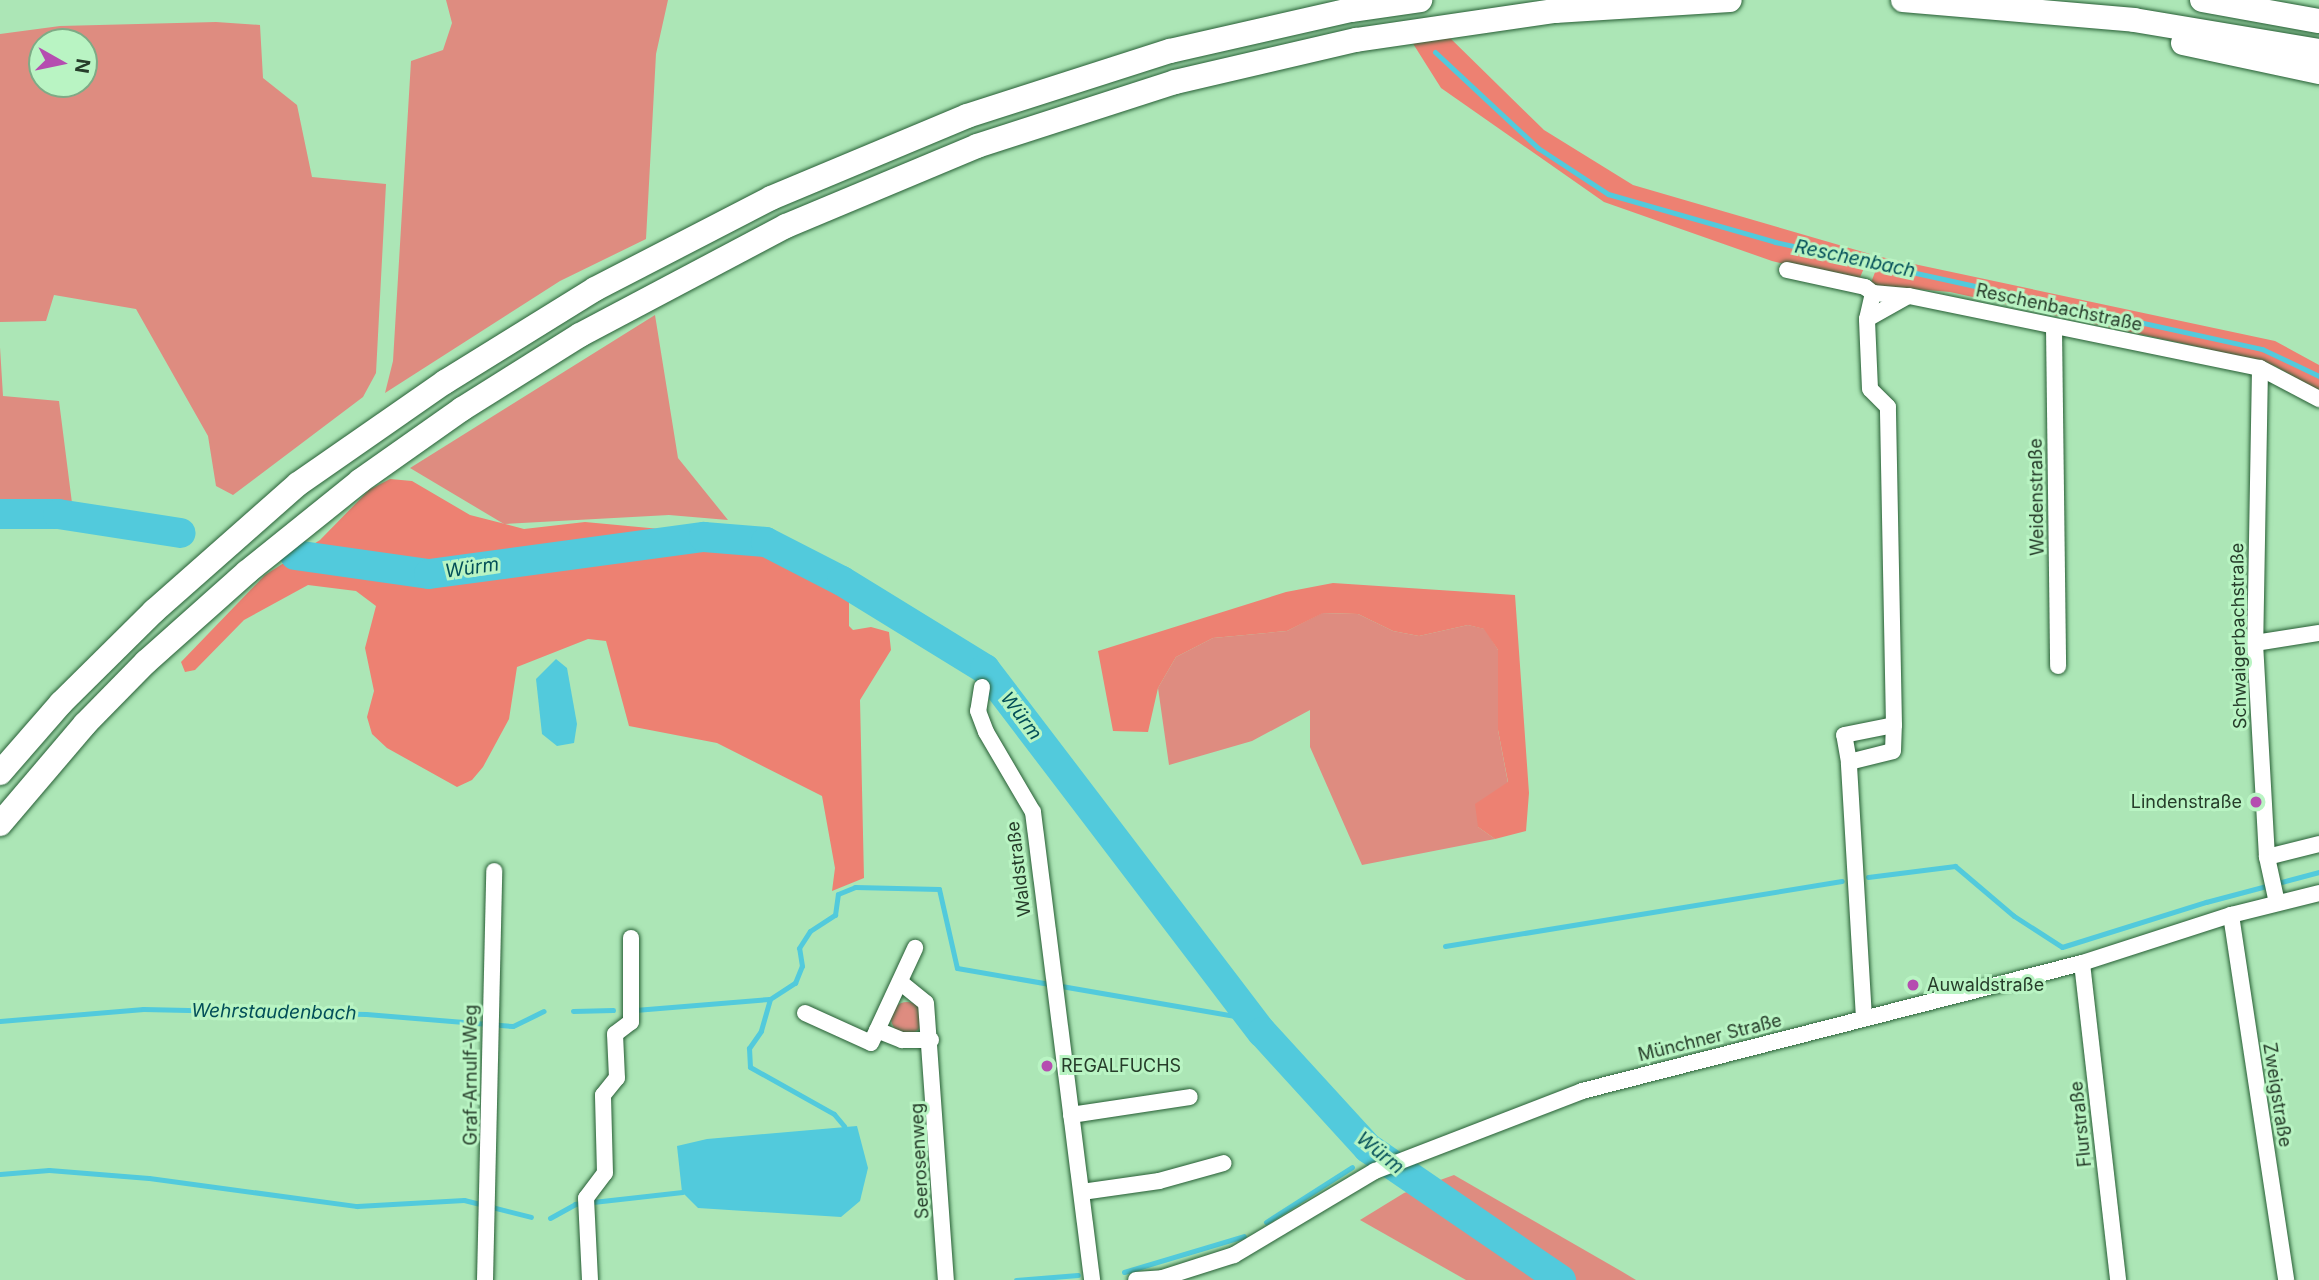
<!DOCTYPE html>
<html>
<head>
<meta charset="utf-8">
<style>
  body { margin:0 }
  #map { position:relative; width:2319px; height:1280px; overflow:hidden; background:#ace6b6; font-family:Inter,sans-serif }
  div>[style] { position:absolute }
  .green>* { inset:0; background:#de8c80 }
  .round { border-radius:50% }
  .forest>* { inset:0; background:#ed8172 }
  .water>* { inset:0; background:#52cadc }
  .stream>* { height:5px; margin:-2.5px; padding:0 2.5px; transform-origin:2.5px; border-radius:2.5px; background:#52cadc }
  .river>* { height:30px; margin:-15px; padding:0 15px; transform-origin:15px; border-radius:15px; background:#52cadc }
  .roads { filter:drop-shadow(0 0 2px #275e35) drop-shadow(0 0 2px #275e35) }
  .minor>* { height:16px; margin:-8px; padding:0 8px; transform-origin:8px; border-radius:8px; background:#fff }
  .trunk>* { height:24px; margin:-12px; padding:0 12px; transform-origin:12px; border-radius:12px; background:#fff }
  .dots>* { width:19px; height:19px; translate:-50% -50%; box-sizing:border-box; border:4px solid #b9f4c3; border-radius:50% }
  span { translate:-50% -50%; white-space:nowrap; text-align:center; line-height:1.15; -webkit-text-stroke:6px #b9f4c3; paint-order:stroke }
  .street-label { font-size:18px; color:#263d2a }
  .poi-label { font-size:18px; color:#263d2a }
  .right { translate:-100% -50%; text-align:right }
  .left { translate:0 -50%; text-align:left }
  .water-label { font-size:19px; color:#024e58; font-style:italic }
  .north { position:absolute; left:28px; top:28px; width:70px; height:70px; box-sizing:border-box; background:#b9f4c3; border:2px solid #7eab86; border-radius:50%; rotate:99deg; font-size:19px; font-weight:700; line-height:28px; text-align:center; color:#263d2a }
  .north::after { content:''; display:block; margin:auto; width:24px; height:32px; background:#b54db0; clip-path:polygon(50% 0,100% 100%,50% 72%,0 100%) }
</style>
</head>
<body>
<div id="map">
  <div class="green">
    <i style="clip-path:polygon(446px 0,668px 0,656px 54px,646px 239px,560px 281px,385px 393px,393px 361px,411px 61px,443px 50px,452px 23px)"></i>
    <i style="clip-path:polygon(evenodd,216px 22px,260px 25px,263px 78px,297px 105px,312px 177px,386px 184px,376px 373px,363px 397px,233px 495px,216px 486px,208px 436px,136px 309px,54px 295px,46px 321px,0 322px,0 34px,60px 26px,216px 22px,42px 42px,84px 42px,84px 84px,42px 84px,42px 42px)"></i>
    <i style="clip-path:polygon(655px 315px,678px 458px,728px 520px,669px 515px,504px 524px,410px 468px)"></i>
    <i style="clip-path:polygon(0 347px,3px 396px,59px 401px,72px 503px,0 506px)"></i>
    <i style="clip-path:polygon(1322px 613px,1358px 614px,1393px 631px,1419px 636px,1468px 625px,1485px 629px,1498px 650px,1498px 730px,1508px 783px,1478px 827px,1495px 839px,1362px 865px,1310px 747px,1310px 710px,1252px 741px,1169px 765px,1158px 688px,1176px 657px,1213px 638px,1287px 631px)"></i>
    <i class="round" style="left:891px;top:1002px;width:32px;height:32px"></i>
    <i style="clip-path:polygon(1454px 1175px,1621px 1271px,1636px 1280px,1466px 1280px,1360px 1220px,1404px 1193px)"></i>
  </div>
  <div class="forest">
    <i style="clip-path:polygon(1448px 36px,1544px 130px,1633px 185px,1870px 254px,1858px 282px,1772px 261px,1604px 202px,1441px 88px,1412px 42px)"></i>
    <i style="clip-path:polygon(1881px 257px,2275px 341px,2319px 365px,2319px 391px,2275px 366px,2203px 348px,1950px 292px,1870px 285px)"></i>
    <i style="clip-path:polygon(390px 479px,412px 481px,470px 515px,524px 529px,585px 522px,660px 529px,786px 562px,838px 588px,849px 599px,849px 626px,853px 630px,871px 627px,889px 632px,891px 650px,860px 700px,864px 878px,832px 891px,835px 868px,822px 796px,717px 743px,629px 726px,606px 641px,588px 639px,517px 667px,509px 719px,483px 767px,472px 780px,457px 787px,387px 748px,372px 734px,367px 717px,374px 691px,365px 648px,376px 606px,356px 591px,308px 585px,244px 620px,195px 670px,185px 672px,181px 662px,265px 575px,320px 540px,369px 490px)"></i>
    <i style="clip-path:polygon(1333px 583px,1515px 595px,1529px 793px,1526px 831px,1495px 839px,1478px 827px,1475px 804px,1508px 782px,1498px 730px,1498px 650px,1484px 629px,1468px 625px,1419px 636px,1393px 631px,1358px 614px,1323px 613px,1287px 631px,1213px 638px,1176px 657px,1158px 688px,1148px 732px,1113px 731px,1098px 651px,1286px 592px)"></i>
  </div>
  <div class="water">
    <i style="clip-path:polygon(556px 659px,567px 668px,577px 724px,574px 743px,557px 746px,542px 734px,536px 679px)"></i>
    <i style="clip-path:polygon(857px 1126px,868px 1168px,860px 1201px,841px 1217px,698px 1208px,682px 1192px,677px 1146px,707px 1139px)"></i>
  </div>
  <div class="stream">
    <i style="left:1435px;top:52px;width:141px;rotate:43deg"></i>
    <i style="left:1538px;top:148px;width:84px;rotate:33.3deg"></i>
    <i style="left:1608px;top:194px;width:174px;rotate:16deg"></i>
    <i style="left:1775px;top:242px;width:499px;rotate:12.4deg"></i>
    <i style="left:2262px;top:349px;width:63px;rotate:25.3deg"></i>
    <i style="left:1868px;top:877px;width:88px;rotate:-7.2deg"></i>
    <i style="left:1955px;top:866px;width:77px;rotate:40.3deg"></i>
    <i style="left:2014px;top:916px;width:57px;rotate:32.9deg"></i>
    <i style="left:2062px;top:947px;width:151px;rotate:-17.4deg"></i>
    <i style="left:2206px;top:902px;width:117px;rotate:-14.9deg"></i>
    <i style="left:1445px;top:946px;width:402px;rotate:-9.3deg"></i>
    <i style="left:770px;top:999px;width:33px;rotate:106deg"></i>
    <i style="left:761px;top:1031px;width:21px;rotate:125deg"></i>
    <i style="left:749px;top:1048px;width:19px;rotate:87deg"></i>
    <i style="left:750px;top:1067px;width:96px;rotate:29.2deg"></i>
    <i style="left:834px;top:1114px;width:16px;rotate:50deg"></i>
    <i style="left:635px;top:1010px;width:135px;rotate:-4.7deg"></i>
    <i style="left:770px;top:999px;width:30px;rotate:-33deg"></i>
    <i style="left:795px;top:983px;width:18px;rotate:-68deg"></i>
    <i style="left:802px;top:966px;width:18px;rotate:-99deg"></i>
    <i style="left:799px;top:948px;width:20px;rotate:-57deg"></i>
    <i style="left:810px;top:931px;width:30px;rotate:-33deg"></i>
    <i style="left:835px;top:915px;width:21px;rotate:-82deg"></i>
    <i style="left:838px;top:894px;width:18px;rotate:-22deg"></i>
    <i style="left:855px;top:887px;width:84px;rotate:1.4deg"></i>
    <i style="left:939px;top:889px;width:81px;rotate:77.2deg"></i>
    <i style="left:957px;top:968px;width:298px;rotate:9.8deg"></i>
    <i style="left:573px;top:1011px;width:40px;rotate:-1.4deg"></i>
    <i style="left:0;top:1021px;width:144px;rotate:-4.8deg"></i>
    <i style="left:143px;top:1009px;width:223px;rotate:1.3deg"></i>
    <i style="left:366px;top:1014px;width:147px;rotate:4.7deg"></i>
    <i style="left:513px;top:1026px;width:34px;rotate:-26deg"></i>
    <i style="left:1373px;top:1159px;width:8px;rotate:-23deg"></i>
    <i style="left:0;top:1174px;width:49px;rotate:-4.7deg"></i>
    <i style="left:49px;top:1170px;width:100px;rotate:4.6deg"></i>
    <i style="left:149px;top:1178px;width:210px;rotate:7.7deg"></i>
    <i style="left:357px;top:1206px;width:107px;rotate:-3.2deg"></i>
    <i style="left:464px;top:1200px;width:69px;rotate:14.2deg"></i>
    <i style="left:550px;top:1218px;width:29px;rotate:-29deg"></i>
    <i style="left:575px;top:1204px;width:108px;rotate:-6.4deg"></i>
    <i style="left:1266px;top:1222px;width:102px;rotate:-32.6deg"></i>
    <i style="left:1124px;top:1272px;width:125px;rotate:-16.7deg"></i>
    <i style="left:1016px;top:1280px;width:62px;rotate:-4.6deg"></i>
  </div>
  <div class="river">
    <i style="left:0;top:514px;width:58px"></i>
    <i style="left:58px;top:514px;width:124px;rotate:8.8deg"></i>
    <i style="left:295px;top:555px;width:135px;rotate:8.1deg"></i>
    <i style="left:429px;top:574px;width:277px;rotate:-7.7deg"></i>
    <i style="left:704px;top:537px;width:62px;rotate:4.6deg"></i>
    <i style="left:766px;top:542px;width:85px;rotate:27.2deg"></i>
    <i style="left:842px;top:581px;width:168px;rotate:31.6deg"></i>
    <i style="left:985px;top:669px;width:457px;rotate:52.7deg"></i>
    <i style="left:1262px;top:1032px;width:157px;rotate:47.6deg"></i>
    <i style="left:1368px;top:1148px;width:234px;rotate:34.4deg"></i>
  </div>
  <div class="roads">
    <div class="minor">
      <i style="left:1787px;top:270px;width:80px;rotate:12.3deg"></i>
      <i style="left:1865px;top:287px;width:10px;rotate:37deg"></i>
      <i style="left:1873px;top:293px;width:36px;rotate:5deg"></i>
      <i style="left:1909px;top:296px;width:358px;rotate:11.6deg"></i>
      <i style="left:2260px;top:368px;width:67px;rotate:27.7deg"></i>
      <i style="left:1867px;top:319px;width:47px;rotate:-29.3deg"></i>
      <i style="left:2054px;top:328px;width:338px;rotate:89.3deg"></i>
      <i style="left:2260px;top:368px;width:275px;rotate:91deg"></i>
      <i style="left:2255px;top:643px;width:214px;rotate:86.8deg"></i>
      <i style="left:2267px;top:857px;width:47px;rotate:77.7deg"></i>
      <i style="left:2255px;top:643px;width:65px;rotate:-8.9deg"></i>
      <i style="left:982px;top:687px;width:24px;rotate:99deg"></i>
      <i style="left:978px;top:711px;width:22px;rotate:69deg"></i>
      <i style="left:986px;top:732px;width:93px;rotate:59.6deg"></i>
      <i style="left:1033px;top:812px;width:472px;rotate:82.8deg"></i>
      <i style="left:1849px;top:762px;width:27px;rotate:-100deg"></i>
      <i style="left:1844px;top:735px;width:51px;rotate:-11.3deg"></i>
      <i style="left:2267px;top:857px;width:54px;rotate:-14deg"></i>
      <i style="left:2231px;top:915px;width:369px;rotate:81.4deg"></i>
      <i style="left:2082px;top:963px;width:319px;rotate:83.5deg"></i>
      <i style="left:900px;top:982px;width:33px;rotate:39deg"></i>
      <i style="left:926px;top:1003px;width:278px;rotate:85.9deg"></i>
      <i style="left:805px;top:1013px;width:72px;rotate:24.4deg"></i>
      <i style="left:871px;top:1043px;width:105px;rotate:-65.1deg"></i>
      <i style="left:1864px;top:1018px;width:256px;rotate:-93.4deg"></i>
      <i style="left:1849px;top:762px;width:45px;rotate:-14deg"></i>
      <i style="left:1893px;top:751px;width:26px;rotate:-88deg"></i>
      <i style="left:1894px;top:725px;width:318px;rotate:-91.1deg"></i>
      <i style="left:1888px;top:407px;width:25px;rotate:-135deg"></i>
      <i style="left:1870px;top:389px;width:70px;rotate:-92.5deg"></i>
      <i style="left:1867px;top:319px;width:27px;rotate:-77deg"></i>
      <i style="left:877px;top:1030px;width:27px;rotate:22deg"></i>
      <i style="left:902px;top:1040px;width:29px"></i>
      <i style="left:1071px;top:1115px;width:120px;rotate:-8.6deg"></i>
      <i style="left:1082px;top:1192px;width:78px;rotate:-8.1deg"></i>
      <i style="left:1159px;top:1181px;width:67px;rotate:-15.5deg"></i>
      <i style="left:485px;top:1280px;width:409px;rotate:-88.7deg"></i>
      <i style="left:590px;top:1280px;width:82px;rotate:-92.8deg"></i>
      <i style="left:586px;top:1198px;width:31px;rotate:-53deg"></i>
      <i style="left:605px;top:1173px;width:78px;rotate:-91.5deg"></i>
      <i style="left:603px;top:1095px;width:22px;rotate:-51deg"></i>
      <i style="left:617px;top:1078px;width:44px;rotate:-92.6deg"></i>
      <i style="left:615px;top:1034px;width:20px;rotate:-37deg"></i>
      <i style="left:631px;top:1022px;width:84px;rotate:-90deg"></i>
      <i style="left:1136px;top:1280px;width:26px;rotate:-4deg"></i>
      <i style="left:1162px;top:1278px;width:76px;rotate:-17.7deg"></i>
      <i style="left:1234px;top:1255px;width:164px;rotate:-30.8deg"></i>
      <i style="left:1375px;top:1171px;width:222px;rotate:-21.1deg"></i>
      <i style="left:1582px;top:1091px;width:516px;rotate:-14.36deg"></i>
      <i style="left:2082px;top:963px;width:157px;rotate:-17.9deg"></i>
      <i style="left:2231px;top:915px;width:91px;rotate:-14deg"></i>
    </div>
    <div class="trunk">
      <i style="left:1903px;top:0;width:232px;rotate:4.9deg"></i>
      <i style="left:2134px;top:20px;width:188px;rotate:9.5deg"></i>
      <i style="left:2202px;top:0;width:119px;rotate:10.2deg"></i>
      <i style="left:2183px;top:43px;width:139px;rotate:12deg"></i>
      <i style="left:0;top:773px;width:93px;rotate:-48.9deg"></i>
      <i style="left:61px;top:703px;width:131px;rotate:-44.7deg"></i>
      <i style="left:154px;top:611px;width:192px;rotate:-41.4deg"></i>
      <i style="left:298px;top:484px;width:179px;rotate:-34.8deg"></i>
      <i style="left:445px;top:382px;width:176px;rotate:-31.8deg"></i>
      <i style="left:595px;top:289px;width:198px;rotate:-27.3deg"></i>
      <i style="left:771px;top:198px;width:212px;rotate:-22.7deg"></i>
      <i style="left:967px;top:116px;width:213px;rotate:-17.8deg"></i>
      <i style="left:1170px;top:51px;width:186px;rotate:-12.8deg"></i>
      <i style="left:1351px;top:10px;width:70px;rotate:-8.2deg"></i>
      <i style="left:0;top:824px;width:131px;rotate:-49.6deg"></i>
      <i style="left:85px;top:724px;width:87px;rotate:-45.5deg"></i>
      <i style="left:146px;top:662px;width:135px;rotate:-41.7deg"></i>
      <i style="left:247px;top:572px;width:145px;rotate:-38.8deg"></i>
      <i style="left:360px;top:481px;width:125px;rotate:-35.2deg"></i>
      <i style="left:462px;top:409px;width:139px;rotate:-32.1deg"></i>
      <i style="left:580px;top:335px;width:233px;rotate:-27.9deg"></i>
      <i style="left:786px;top:226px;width:207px;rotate:-22.7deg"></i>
      <i style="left:977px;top:146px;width:208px;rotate:-17.9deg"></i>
      <i style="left:1175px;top:82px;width:186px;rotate:-13.1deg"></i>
      <i style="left:1356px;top:40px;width:201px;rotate:-8.3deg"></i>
      <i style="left:1555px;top:11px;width:175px;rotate:-3.6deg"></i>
    </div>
  </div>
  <div class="dots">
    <i style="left:2256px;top:802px;background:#b54db0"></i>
    <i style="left:1913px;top:985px;background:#b54db0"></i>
    <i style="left:1047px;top:1066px;background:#b54db0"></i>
  </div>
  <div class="street-label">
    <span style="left:2059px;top:308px;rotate:12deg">Reschenbachstraße</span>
    <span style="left:2037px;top:497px;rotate:-91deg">Weidenstraße</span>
    <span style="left:2239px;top:636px;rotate:-91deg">Schwaigerbachstraße</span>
    <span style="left:1019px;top:869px;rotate:-97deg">Waldstraße</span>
    <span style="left:1710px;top:1038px;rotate:-14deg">Münchner Straße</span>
    <span style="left:471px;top:1075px;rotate:-90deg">Graf-Arnulf-Weg</span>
    <span style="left:2277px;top:1095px;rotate:81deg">Zweigstraße</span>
    <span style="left:2081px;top:1124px;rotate:-96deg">Flurstraße</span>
    <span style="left:920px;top:1161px;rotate:-93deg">Seerosenweg</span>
  </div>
  <div class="poi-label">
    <span class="right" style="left:2242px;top:802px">Lindenstraße</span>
    <span class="left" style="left:1927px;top:985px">Auwaldstraße</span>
    <span class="left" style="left:1061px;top:1066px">REGALFUCHS</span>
  </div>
  <div class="water-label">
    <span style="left:1855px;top:259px;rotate:12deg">Reschenbach</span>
    <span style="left:472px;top:568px;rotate:-8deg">Würm</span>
    <span style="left:1021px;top:716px;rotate:53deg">Würm</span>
    <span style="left:274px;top:1012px;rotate:1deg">Wehrstaudenbach</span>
    <span style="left:1380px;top:1153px;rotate:39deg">Würm</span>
  </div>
  <div class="north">N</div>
</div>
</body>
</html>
